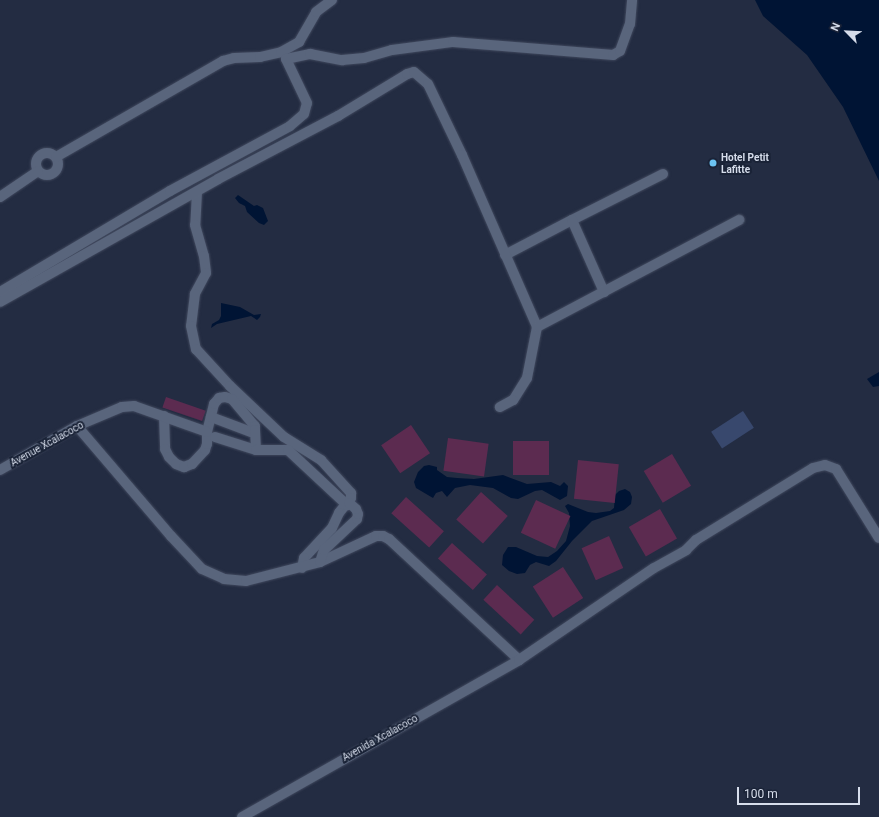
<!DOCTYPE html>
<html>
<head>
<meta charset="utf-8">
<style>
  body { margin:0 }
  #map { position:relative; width:879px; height:817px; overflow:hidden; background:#232c42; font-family:Roboto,sans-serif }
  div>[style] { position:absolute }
  .green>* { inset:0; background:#38486d; transform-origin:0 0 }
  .water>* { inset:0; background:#001434 }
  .building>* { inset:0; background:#5c2b50; transform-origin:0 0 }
  .roads { filter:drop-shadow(0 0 1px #40485d) drop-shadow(0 0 1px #40485d) }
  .minor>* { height:10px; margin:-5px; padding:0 5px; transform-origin:5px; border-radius:5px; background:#59657c }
  .minor>.ring { margin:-5px; padding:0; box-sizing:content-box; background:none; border:10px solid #59657c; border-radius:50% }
  .dots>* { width:11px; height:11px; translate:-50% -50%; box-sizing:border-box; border:2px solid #1a2337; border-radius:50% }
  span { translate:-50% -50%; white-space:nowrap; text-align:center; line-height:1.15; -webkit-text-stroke:4px #1a2337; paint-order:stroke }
  .poi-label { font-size:10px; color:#d6ddeb; font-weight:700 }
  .left { translate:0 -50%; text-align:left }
  .street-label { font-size:10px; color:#d6ddeb }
  .north { position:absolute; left:827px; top:12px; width:40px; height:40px; -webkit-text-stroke:3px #1a2337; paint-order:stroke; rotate:294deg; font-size:11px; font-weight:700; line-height:16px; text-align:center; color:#d6ddeb }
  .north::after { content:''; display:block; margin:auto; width:14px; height:18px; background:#d6ddeb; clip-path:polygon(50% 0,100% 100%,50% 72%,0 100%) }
  .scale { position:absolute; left:737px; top:787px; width:123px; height:18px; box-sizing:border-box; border:2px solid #d6ddeb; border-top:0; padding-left:5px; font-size:12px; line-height:14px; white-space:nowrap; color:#d6ddeb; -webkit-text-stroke:3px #1a2337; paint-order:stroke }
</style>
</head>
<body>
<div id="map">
  <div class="green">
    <i style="left:743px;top:411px;width:20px;height:38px;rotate:57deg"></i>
  </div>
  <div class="water">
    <i style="clip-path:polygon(755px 0,879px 0,879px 181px,843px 107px,807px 55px,763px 16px)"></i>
    <i style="clip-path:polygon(238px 195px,254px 206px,257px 205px,263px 208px,268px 221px,264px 225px,259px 223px,247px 212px,245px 206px,239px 203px,235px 198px)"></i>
    <i style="clip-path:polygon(221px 303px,240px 307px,254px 315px,261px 314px,260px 317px,257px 320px,251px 316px,217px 324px,211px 328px,212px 324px,219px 320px,221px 316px)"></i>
    <i style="clip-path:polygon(879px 372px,879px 386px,873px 387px,867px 379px)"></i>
    <i style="clip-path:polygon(429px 465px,437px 467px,437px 470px,447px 477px,457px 478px,474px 479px,503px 475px,527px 484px,551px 482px,560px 486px,564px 482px,568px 486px,567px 496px,560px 500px,542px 490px,535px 491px,518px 499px,511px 498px,493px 488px,470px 485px,455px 488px,447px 497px,442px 491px,436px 493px,433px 498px,416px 488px,414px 482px,418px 472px,424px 466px)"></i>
    <i style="clip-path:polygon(625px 489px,630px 492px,632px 497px,631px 504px,624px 510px,592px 521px,572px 541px,556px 561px,549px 566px,536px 562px,530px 565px,525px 573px,517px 574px,509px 571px,502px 565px,503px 555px,508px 547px,516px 547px,537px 556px,548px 557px,557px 551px,566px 541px,570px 526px,569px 513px,565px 506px,568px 504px,588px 512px,596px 513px,610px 511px,614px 508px,615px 495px,619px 491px)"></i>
  </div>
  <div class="building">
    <i style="left:166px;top:397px;width:42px;height:11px;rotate:19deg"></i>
    <i style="left:411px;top:425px;width:34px;height:36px;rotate:56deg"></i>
    <i style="left:448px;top:438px;width:41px;height:33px;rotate:8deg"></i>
    <i style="left:549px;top:441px;width:34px;height:36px;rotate:90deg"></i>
    <i style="left:672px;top:454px;width:37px;height:33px;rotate:59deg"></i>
    <i style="left:578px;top:460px;width:41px;height:39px;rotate:6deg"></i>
    <i style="left:481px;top:492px;width:36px;height:37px;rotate:42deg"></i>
    <i style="left:406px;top:497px;width:51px;height:22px;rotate:42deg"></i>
    <i style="left:536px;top:500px;width:38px;height:36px;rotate:25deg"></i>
    <i style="left:660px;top:509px;width:34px;height:36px;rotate:60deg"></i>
    <i style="left:609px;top:536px;width:35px;height:30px;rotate:66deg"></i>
    <i style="left:452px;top:543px;width:47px;height:21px;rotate:42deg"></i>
    <i style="left:563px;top:567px;width:37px;height:36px;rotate:57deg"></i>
    <i style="left:497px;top:585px;width:51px;height:20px;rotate:43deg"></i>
  </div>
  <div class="roads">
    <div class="minor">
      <i class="ring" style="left:36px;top:153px;width:12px;height:12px"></i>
      <i style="left:56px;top:157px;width:193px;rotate:-29.9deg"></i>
      <i style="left:223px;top:61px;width:11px;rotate:-15deg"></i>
      <i style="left:234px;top:58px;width:26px;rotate:-2deg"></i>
      <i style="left:260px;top:57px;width:22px;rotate:-13deg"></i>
      <i style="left:281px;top:52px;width:21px;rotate:-29deg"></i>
      <i style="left:299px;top:42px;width:34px;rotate:-60deg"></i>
      <i style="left:316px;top:12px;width:20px;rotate:-37deg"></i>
      <i style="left:197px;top:192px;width:33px;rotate:93deg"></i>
      <i style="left:195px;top:225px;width:32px;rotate:74deg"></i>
      <i style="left:204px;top:256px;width:17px;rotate:83deg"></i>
      <i style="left:206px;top:273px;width:24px;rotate:118deg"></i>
      <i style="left:195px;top:294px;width:32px;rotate:97deg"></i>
      <i style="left:191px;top:326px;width:24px;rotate:78deg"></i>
      <i style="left:196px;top:349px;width:50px;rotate:47.4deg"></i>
      <i style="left:230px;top:386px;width:74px;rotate:43.4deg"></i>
      <i style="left:284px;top:437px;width:44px;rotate:31.9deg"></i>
      <i style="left:321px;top:460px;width:45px;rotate:47.7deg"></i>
      <i style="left:351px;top:493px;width:5px;rotate:90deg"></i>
      <i style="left:351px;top:498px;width:19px;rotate:129deg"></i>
      <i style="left:339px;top:513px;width:17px;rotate:115deg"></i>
      <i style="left:332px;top:528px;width:41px;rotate:133deg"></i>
      <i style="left:304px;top:558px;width:10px;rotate:101deg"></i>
      <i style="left:0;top:197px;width:46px;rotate:-34.4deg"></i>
      <i style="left:572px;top:220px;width:102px;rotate:-26.8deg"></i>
      <i style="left:505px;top:255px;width:76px;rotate:-27.6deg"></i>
      <i style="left:572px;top:220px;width:79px;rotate:66deg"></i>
      <i style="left:0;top:292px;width:198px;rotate:-30.7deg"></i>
      <i style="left:170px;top:191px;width:136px;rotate:-28.4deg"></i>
      <i style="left:290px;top:126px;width:18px;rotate:-41deg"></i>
      <i style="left:304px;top:114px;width:11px;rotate:-75deg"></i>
      <i style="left:307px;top:103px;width:49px;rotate:-115.5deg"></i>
      <i style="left:286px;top:59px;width:25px;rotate:-12deg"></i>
      <i style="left:310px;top:54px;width:33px;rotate:11deg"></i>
      <i style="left:342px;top:60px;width:22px;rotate:-5deg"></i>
      <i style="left:364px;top:58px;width:29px;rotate:-16deg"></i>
      <i style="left:392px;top:50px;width:62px;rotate:-7.5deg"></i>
      <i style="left:453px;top:42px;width:161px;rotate:4.6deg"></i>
      <i style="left:613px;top:55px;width:8px;rotate:-30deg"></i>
      <i style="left:620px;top:51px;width:29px;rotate:-70deg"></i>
      <i style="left:630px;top:24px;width:24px;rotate:-85deg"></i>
      <i style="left:0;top:302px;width:250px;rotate:-29.4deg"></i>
      <i style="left:218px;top:179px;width:136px;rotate:-27.7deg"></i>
      <i style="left:338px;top:116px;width:81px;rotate:-31.3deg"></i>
      <i style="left:407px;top:74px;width:7px;rotate:-16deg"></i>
      <i style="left:414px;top:72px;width:18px;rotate:41deg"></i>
      <i style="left:428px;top:84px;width:79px;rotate:64.4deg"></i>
      <i style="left:462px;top:155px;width:188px;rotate:66.4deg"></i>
      <i style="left:537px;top:327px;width:52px;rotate:101.1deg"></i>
      <i style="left:527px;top:378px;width:26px;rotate:122deg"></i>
      <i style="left:513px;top:400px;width:15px;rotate:152deg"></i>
      <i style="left:537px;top:327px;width:229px;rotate:-27.9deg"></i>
      <i style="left:164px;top:416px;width:33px;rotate:88deg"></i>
      <i style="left:165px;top:449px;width:9px;rotate:63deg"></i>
      <i style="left:169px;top:457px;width:10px;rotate:45deg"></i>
      <i style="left:176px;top:464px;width:9px;rotate:21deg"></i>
      <i style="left:184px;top:467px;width:9px;rotate:-21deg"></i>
      <i style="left:192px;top:464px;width:19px;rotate:-47deg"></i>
      <i style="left:205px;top:450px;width:6px;rotate:-72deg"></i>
      <i style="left:207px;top:444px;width:12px;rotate:-90deg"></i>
      <i style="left:207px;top:432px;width:29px;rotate:-76deg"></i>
      <i style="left:214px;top:404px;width:8px;rotate:-50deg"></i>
      <i style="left:219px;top:398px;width:6px;rotate:-9deg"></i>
      <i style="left:225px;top:397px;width:7px;rotate:16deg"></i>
      <i style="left:232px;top:399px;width:35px;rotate:50deg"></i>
      <i style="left:255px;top:426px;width:4px;rotate:90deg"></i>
      <i style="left:255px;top:430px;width:4px;rotate:153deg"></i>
      <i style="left:251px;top:432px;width:43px;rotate:-159.4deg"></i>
      <i style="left:77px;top:426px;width:145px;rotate:49.5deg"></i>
      <i style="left:171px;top:536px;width:45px;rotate:46.8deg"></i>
      <i style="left:202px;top:569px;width:24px;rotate:24deg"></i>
      <i style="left:224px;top:579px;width:22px;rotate:5deg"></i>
      <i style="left:246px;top:581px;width:76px;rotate:-14.4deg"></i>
      <i style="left:320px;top:562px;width:62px;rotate:-24.9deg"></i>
      <i style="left:376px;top:536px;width:7px"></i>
      <i style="left:383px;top:536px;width:7px;rotate:27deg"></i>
      <i style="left:389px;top:539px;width:178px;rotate:42.9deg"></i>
      <i style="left:255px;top:430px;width:20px;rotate:87deg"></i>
      <i style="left:215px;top:437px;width:43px;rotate:17.6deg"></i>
      <i style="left:256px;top:450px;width:32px"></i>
      <i style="left:288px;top:450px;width:81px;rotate:43deg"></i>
      <i style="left:0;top:470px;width:89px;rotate:-29.7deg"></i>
      <i style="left:77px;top:426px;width:49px;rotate:-22.9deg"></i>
      <i style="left:122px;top:407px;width:12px;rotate:-5deg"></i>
      <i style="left:134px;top:406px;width:77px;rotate:19.6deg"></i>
      <i style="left:320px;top:562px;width:13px;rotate:-72deg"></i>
      <i style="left:324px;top:550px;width:45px;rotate:-43.2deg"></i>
      <i style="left:357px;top:519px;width:5px;rotate:-79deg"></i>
      <i style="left:358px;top:514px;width:5px;rotate:-112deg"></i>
      <i style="left:356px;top:509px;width:9px;rotate:-139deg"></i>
      <i style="left:242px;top:817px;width:318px;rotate:-29.5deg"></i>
      <i style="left:519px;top:660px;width:163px;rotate:-34.3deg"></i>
      <i style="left:654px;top:568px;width:37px;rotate:-29deg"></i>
      <i style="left:686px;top:550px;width:14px;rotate:-45deg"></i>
      <i style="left:696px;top:540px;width:137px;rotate:-31.6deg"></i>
      <i style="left:813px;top:468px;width:12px;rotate:-14deg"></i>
      <i style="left:825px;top:465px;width:12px;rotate:20deg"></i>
      <i style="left:836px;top:469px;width:81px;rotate:58.1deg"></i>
    </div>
  </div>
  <div class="dots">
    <i style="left:713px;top:163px;background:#6cc3f2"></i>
  </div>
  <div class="poi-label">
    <span class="left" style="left:721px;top:163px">Hotel Petit<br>Lafitte</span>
  </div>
  <div class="street-label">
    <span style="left:47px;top:444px;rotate:-29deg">Avenue Xcalacoco</span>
    <span style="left:380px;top:738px;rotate:-29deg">Avenida Xcalacoco</span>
  </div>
  <div class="north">N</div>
  <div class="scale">100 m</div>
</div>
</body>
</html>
